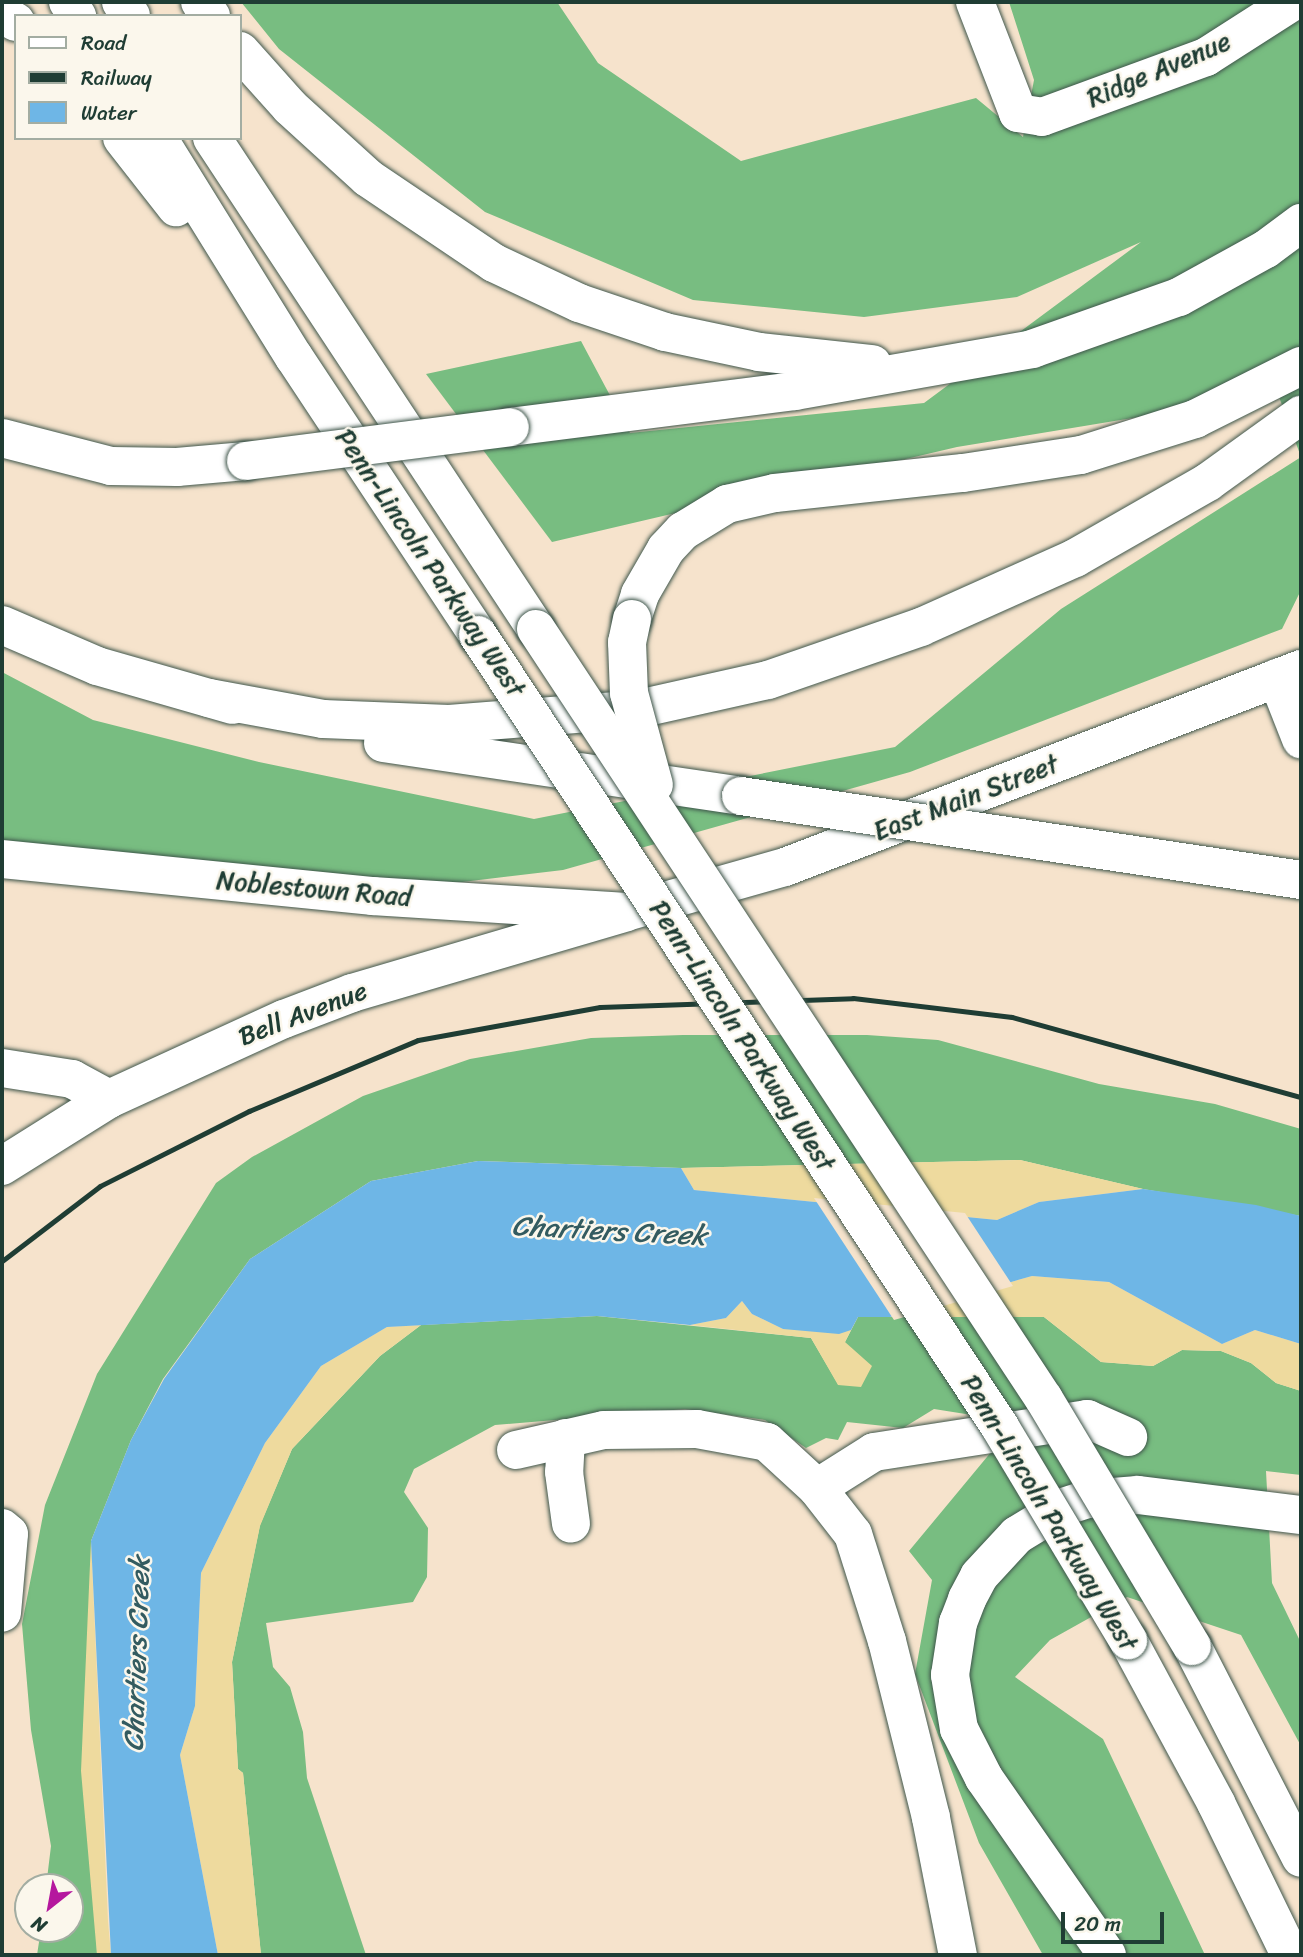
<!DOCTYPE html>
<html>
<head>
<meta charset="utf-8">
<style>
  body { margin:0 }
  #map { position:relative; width:1303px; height:1957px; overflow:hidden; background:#f6e3cc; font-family:Sriracha,sans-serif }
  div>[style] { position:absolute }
  .forest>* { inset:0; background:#78bd81 }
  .sand>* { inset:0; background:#eeda9e }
  .water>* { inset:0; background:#6eb6e6 }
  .pier>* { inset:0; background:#f6e3cc }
  .roads { filter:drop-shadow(0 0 2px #3f564b) drop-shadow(0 0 2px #3f564b) }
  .minor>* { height:38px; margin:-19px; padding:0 19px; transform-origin:19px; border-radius:19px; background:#fff }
  .major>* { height:38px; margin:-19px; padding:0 19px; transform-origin:19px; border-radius:19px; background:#fff }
  .highway>* { height:38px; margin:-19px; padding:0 19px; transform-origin:19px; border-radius:19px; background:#fff }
  .rail>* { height:5px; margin:-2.5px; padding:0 2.5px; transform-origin:2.5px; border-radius:2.5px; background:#1f3d34 }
  .bridges { filter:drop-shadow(0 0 2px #3f564b) drop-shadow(0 0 2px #3f564b) }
  .highway-bridge>* { height:38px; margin:-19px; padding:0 19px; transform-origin:19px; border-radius:19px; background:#fff }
  span { translate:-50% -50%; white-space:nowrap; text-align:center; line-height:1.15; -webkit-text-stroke:5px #fbf7ec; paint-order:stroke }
  .street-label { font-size:26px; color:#1f3d34 }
  .water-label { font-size:28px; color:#335b60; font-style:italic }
  .frame { position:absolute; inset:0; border:4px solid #1f3d34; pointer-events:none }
  .legend { position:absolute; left:14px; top:14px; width:228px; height:126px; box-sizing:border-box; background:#fbf7ec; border:2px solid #a3ada2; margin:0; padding:9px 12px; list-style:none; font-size:21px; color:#1f3d34 }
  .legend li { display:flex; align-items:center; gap:14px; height:35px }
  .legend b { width:35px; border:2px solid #a3ada2 }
  .north { position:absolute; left:14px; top:1873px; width:70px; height:70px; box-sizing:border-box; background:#fbf7ec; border:2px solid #a3ada2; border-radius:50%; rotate:211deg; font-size:19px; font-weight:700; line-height:28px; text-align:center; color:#1f3d34 }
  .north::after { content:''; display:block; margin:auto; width:24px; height:32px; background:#b5179e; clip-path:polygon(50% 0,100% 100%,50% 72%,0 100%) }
  .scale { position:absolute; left:1061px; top:1912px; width:103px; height:32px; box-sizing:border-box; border:4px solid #1f3d34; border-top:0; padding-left:9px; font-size:21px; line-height:24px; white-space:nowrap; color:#1f3d34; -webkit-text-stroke:5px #fbf7ec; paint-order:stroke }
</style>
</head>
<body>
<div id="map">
  <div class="forest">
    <i style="clip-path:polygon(241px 2px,557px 2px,598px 63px,741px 161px,976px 98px,1023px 137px,1034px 80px,1009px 2px,1301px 2px,1301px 590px,1282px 629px,910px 772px,563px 870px,296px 902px,2px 845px,2px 672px,93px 720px,259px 762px,534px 819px,895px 747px,1061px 609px,1301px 457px,1278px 394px,957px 447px,552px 542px,426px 374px,581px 341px,630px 433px,924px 403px,1141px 242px,1017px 297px,864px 317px,693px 300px,485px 212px,279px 49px)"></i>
    <i style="clip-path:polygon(683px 1035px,867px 1035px,938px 1040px,1099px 1084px,1215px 1104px,1301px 1129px,1301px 1216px,1143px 1189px,1020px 1160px,681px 1168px,478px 1161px,371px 1181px,250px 1259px,163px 1379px,131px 1440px,91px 1541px,97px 1955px,37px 1955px,41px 1929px,70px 1929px,70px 1887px,46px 1887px,51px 1846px,31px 1730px,22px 1624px,45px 1505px,97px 1374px,216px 1183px,252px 1157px,363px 1096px,470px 1059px,591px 1038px)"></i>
    <i style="clip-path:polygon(597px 1316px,811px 1338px,838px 1384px,845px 1342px,858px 1317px,1044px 1317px,1101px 1362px,1153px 1366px,1182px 1350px,1221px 1351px,1251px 1363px,1276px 1383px,1301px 1391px,1301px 1475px,1266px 1471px,1272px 1583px,1301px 1643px,1301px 1746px,1241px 1635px,1127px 1597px,1050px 1640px,1015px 1677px,1103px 1739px,1205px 1955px,1043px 1955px,979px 1843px,915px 1674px,932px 1580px,909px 1551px,1016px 1422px,934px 1409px,903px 1428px,847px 1422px,838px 1440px,826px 1438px,806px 1448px,765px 1420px,685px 1409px,495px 1425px,414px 1469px,404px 1492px,428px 1528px,427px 1577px,413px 1602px,266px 1623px,273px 1667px,290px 1687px,303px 1732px,307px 1778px,366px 1955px,261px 1955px,243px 1773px,238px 1769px,232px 1662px,260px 1525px,292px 1449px,380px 1356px,421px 1325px)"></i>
  </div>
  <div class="sand">
    <i style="clip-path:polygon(1020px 1160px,1143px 1189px,1039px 1202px,997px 1220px,694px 1190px,681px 1168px)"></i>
    <i style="clip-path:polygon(1032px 1276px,1109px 1282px,1222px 1344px,1255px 1330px,1301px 1344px,1301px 1391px,1276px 1383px,1251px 1363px,1221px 1351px,1182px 1350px,1153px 1366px,1101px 1362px,1044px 1317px,890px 1317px)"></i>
    <i style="clip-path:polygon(742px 1301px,752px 1314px,783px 1329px,851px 1330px,845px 1342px,872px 1366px,861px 1387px,838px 1385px,811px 1338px,690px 1325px,726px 1318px)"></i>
    <i style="clip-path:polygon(421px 1325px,380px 1356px,292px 1449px,260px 1526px,232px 1662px,238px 1769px,243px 1773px,261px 1955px,218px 1955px,180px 1755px,195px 1706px,201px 1573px,265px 1443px,321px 1366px,387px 1327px)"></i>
    <i style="clip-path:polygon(91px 1541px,108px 1921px,111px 1955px,97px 1955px,81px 1771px)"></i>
  </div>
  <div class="water">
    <i style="clip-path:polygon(478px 1161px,681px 1168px,694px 1190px,997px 1220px,1039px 1202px,1143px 1189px,1256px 1205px,1301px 1216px,1301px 1344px,1255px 1330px,1222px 1344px,1109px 1282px,1032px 1276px,890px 1317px,858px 1317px,851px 1330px,839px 1334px,783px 1329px,752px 1314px,742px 1301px,726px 1318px,690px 1325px,597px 1316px,387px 1327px,321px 1366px,265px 1443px,201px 1573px,195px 1706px,180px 1755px,218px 1955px,111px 1955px,91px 1541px,131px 1440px,164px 1379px,250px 1259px,371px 1181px)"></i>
  </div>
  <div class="pier">
    <i style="clip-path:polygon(814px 1198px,965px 1213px,1013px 1286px,894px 1320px)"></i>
  </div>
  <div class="roads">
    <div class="minor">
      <i style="left:975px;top:2px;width:119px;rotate:68.8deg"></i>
      <i style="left:1018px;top:113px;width:24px;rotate:9deg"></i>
      <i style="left:1042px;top:117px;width:175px;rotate:-20.1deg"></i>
      <i style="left:1206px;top:57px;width:102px;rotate:-32.6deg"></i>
      <i style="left:1277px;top:678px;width:66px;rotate:68.5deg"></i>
      <i style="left:2px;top:1068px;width:71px;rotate:8.9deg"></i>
      <i style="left:72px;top:1079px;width:42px;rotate:28.4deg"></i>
      <i style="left:2px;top:1166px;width:126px;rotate:-32.1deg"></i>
      <i style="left:109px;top:1099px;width:192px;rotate:-24.6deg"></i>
      <i style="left:284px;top:1019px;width:73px;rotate:-20.9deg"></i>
      <i style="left:352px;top:993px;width:284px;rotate:-16.4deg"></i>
      <i style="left:566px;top:1438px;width:34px;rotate:93deg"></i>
      <i style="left:564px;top:1472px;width:52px;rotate:82.3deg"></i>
      <i style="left:516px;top:1450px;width:90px;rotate:-12.8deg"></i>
      <i style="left:604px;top:1430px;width:93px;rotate:-0.6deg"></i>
      <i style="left:697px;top:1429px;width:71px;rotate:10.5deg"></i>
      <i style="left:767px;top:1442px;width:68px;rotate:42.6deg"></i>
      <i style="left:817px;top:1488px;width:58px;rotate:52deg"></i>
      <i style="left:853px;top:1534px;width:112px;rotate:72.4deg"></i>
      <i style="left:887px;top:1641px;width:182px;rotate:76deg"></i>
      <i style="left:931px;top:1818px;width:140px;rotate:78.9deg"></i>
      <i style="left:817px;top:1488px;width:67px;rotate:-32.3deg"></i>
      <i style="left:874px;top:1452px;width:216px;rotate:-8.8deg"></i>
      <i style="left:1087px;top:1419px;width:45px;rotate:23.7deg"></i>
      <i style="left:2px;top:1528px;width:9px;rotate:41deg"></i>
      <i style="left:9px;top:1534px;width:79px;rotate:95.1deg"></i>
    </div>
    <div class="major">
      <i style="left:2px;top:859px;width:372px;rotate:5.7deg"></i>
      <i style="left:372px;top:896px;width:255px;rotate:3.6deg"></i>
      <i style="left:626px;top:912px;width:165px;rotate:-15.8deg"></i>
      <i style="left:785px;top:867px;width:553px;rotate:-20.99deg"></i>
    </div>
    <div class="highway">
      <i style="left:68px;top:2px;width:17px;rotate:57deg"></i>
      <i style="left:121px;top:2px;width:17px;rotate:54deg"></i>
      <i style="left:200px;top:2px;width:18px;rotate:52deg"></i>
      <i style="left:2px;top:14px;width:16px;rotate:30deg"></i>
      <i style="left:240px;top:51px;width:75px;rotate:48.2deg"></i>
      <i style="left:290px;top:107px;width:105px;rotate:42.3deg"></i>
      <i style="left:368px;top:178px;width:152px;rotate:34deg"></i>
      <i style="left:494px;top:263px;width:94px;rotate:25.2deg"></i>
      <i style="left:579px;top:303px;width:91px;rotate:18.6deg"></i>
      <i style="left:665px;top:332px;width:96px;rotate:12deg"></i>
      <i style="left:759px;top:352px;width:114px;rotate:6.1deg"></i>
      <i style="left:122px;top:138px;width:88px;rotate:52deg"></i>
      <i style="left:158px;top:138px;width:258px;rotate:58.2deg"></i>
      <i style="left:294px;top:357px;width:333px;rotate:56.5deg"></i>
      <i style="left:212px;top:138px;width:588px;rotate:56.58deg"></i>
      <i style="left:510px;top:427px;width:287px;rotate:-7.2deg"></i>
      <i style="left:795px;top:391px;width:241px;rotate:-10deg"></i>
      <i style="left:1032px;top:349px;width:156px;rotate:-19.5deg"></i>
      <i style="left:1179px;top:297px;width:99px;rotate:-28.9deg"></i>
      <i style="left:1266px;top:249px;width:44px;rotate:-36.6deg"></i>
      <i style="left:2px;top:438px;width:113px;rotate:14.4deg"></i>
      <i style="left:111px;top:466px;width:66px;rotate:0.9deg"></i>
      <i style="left:177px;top:467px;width:69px;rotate:-5deg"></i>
      <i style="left:632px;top:619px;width:26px;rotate:-72deg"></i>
      <i style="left:640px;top:594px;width:52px;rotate:-60deg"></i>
      <i style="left:666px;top:549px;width:25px;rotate:-47deg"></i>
      <i style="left:683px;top:531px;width:52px;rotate:-31.5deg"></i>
      <i style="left:727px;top:504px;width:49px;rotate:-12.9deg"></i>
      <i style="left:775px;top:493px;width:189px;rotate:-6.1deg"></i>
      <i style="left:963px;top:473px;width:119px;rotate:-8.7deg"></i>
      <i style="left:1081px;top:455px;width:120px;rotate:-17.5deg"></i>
      <i style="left:1195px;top:419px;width:119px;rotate:-26.6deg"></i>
      <i style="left:2px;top:625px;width:103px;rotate:23.3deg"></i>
      <i style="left:97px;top:666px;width:141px;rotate:16deg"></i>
      <i style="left:209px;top:698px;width:116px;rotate:10.4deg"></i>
      <i style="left:323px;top:719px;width:126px;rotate:2.3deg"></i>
      <i style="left:449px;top:724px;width:190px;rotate:-4.5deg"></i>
      <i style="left:638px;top:709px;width:133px;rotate:-12.6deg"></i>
      <i style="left:768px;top:680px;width:162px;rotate:-19.1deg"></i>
      <i style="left:921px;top:627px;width:169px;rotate:-24.1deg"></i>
      <i style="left:1075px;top:558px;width:153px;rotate:-29.7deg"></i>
      <i style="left:1208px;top:482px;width:115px;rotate:-35.8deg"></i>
      <i style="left:383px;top:743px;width:362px;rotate:8.4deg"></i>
      <i style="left:1128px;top:1640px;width:185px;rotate:61.6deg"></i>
      <i style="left:1216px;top:1803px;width:169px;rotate:64deg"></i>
      <i style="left:1192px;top:1646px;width:238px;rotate:62.8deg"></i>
      <i style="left:1107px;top:1955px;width:216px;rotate:-124.8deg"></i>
      <i style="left:984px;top:1778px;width:55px;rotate:-117deg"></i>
      <i style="left:959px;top:1729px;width:55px;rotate:-99.5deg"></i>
      <i style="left:950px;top:1675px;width:53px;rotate:-81.3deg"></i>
      <i style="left:958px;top:1623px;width:26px;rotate:-69deg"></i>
      <i style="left:967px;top:1599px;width:26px;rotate:-62deg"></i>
      <i style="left:979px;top:1576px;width:56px;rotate:-47.2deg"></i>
      <i style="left:1017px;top:1535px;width:54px;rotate:-31.3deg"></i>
      <i style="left:1063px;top:1507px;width:26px;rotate:-18deg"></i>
      <i style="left:1088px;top:1499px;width:50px;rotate:-4.6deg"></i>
      <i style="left:1138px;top:1495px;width:164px;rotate:7deg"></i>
    </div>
  </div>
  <div class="rail">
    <i style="left:2px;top:1261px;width:123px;rotate:-37.4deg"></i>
    <i style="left:100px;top:1186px;width:167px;rotate:-26.7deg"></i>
    <i style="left:249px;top:1111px;width:183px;rotate:-22.8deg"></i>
    <i style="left:418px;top:1040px;width:185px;rotate:-10.3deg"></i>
    <i style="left:600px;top:1007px;width:253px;rotate:-2deg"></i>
    <i style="left:853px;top:998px;width:160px;rotate:6.8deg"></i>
    <i style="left:1012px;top:1017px;width:300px;rotate:15.5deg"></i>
  </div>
  <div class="bridges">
    <div class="highway-bridge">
      <i style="left:246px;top:461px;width:266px;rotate:-7.3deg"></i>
      <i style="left:632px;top:619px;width:24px;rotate:102deg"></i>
      <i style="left:627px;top:642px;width:51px;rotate:87.8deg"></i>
      <i style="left:629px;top:693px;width:95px;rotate:74.8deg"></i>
      <i style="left:536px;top:629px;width:922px;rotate:56.59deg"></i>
      <i style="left:1044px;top:1399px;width:288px;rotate:59.1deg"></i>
      <i style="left:478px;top:635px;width:949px;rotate:56.61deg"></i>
      <i style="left:1000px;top:1427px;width:249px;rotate:59deg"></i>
      <i style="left:741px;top:796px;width:566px;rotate:8.53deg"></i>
    </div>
  </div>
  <div class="street-label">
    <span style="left:1159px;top:70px;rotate:-23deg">Ridge Avenue</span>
    <span style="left:430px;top:563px;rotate:56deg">Penn-Lincoln Parkway West</span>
    <span style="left:966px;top:798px;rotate:-21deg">East Main Street</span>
    <span style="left:314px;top:889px;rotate:5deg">Noblestown Road</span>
    <span style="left:303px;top:1014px;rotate:-21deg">Bell Avenue</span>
    <span style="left:742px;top:1036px;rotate:57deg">Penn-Lincoln Parkway West</span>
    <span style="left:1049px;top:1513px;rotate:59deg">Penn-Lincoln Parkway West</span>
  </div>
  <div class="water-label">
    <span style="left:609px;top:1231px;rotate:3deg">Chartiers Creek</span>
    <span style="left:137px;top:1654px;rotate:-88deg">Chartiers Creek</span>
  </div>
  <div class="frame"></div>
  <ul class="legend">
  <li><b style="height:9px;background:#fff"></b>Road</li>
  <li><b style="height:9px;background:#1f3d34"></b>Railway</li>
  <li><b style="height:19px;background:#6eb6e6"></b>Water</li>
  </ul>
  <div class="north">N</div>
  <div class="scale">20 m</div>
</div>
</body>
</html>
